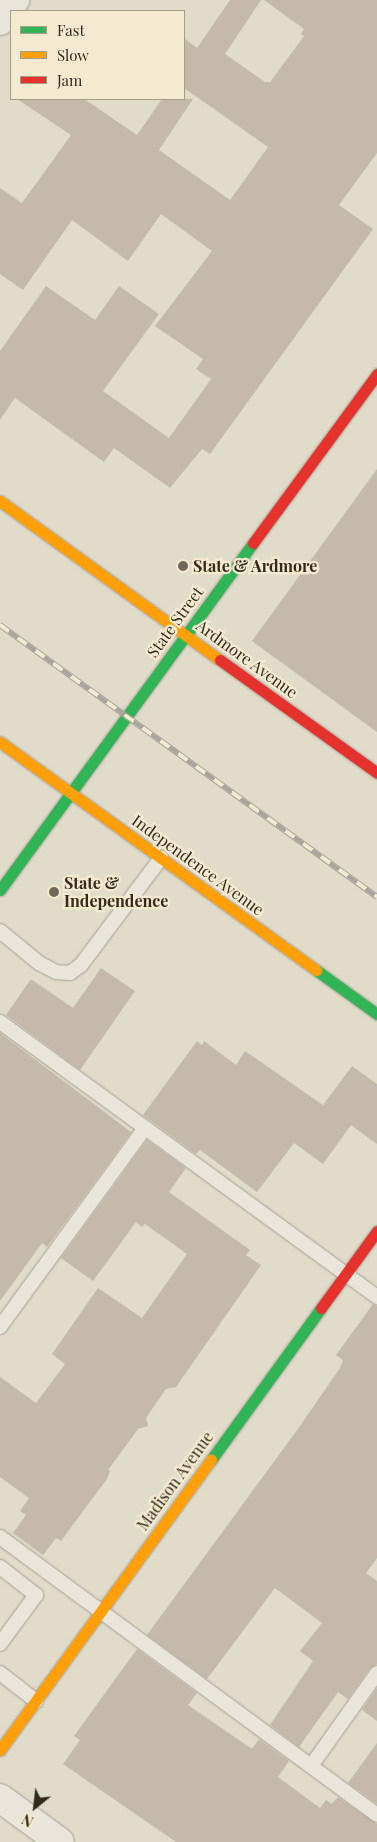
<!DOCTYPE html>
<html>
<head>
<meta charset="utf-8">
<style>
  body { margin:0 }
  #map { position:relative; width:377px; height:1842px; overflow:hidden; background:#e1dbca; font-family:"Playfair Display",serif }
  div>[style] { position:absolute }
  .building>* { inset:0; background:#c5b9ab }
  .roads { filter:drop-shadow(0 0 1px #a6a094) drop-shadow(0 0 1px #a6a094) }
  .lane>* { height:14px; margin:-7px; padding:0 7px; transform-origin:7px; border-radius:7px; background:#eae5db }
  .street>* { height:28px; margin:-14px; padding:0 14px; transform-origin:14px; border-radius:14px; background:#eae5db }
  .fast>* { height:11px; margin:-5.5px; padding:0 5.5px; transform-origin:5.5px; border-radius:5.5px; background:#30b455 }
  .slow>* { height:11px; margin:-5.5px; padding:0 5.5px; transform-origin:5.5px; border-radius:5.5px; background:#ff9f0a }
  .jam>* { height:11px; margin:-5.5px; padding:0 5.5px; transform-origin:5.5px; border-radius:5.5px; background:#e5322d }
  .rail>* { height:5.5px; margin-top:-2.75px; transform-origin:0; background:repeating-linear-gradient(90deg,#f3eacf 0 11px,#a9a59c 0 22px); box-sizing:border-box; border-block:1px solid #a9a59c }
  .dots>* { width:14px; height:14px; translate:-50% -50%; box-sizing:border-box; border:2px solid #f3eacf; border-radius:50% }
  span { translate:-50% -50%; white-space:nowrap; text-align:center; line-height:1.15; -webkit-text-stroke:4.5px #f3eacf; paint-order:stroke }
  .poi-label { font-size:16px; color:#33291d; font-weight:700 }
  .left { translate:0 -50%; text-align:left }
  .street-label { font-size:16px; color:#33291d }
  .legend { position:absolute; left:10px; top:10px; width:175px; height:90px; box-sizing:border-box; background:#f3eacf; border:1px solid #a69d88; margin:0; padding:6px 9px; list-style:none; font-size:15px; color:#33291d }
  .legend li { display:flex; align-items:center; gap:10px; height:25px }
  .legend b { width:25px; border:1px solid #a69d88 }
  .north { position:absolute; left:10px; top:1782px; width:50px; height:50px; -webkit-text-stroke:4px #f3eacf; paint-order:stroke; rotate:209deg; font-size:14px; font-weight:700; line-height:20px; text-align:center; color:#33291d }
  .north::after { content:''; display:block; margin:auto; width:18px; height:22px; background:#33291d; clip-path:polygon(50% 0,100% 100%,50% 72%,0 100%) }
</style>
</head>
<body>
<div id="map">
  <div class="building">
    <i style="clip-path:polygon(230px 0,261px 0,225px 54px,265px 82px,270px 82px,304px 36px,301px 34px,304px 29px,264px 0,377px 0,377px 153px,339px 205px,373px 229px,210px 454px,202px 449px,170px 488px,114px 448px,104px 462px,15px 398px,0 420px,0 351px,46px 286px,95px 320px,119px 286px,159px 314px,103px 391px,169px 438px,211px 379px,196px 369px,203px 359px,155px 326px,212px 251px,161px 214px,128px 261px,72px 220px,23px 290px,0 274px,0 188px,22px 203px,71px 135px,17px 99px,84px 99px,137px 135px,162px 99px,193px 99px,159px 150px,230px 200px,268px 147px,184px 88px,184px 38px,197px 48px)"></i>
    <i style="clip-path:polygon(377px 469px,377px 732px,252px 641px)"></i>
    <i style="clip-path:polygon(101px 968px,135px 991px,80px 1070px,6px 1015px,31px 979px,73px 1008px)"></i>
    <i style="clip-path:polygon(0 1033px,131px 1132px,133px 1130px,47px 1247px,42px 1243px,0 1301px)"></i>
    <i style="clip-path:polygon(197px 1041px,202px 1045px,204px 1041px,236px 1065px,245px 1051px,323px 1105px,352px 1066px,377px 1084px,377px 1144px,351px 1125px,323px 1164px,294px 1143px,257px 1192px,200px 1150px,196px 1154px,143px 1115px)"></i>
    <i style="clip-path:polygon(147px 1140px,186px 1168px,169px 1192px,250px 1250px,246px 1255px,261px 1265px,176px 1387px,166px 1389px,146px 1418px,148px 1426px,138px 1429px,108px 1470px,110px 1471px,107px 1479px,61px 1541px,56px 1538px,43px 1555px,13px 1533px,26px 1515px,20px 1511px,29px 1498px,0 1477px,0 1377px,36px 1403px,65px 1364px,52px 1354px,98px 1288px,142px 1318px,187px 1254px,145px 1224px,142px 1227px,136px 1222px,93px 1281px,61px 1258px)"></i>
    <i style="clip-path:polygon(373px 1304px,377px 1306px,377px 1558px,366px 1573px,377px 1581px,377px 1664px,370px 1668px,348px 1699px,338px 1692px,299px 1747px,270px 1725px,313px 1661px,300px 1651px,322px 1623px,275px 1588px,207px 1679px,147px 1635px,300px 1426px,340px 1368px,343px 1360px,336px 1355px)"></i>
    <i style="clip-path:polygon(137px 1649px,197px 1693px,188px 1705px,252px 1749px,259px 1739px,289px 1761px,278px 1777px,320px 1808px,326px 1800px,332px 1804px,338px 1797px,377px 1824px,377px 1842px,176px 1842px,63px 1764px,80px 1740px,74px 1736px)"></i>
    <i style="clip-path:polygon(377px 1688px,377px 1721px,362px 1710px)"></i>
    <i style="clip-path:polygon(377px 1743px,377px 1804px,348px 1783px)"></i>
  </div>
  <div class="roads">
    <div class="lane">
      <i style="left:0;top:931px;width:50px;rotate:39.4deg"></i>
      <i style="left:39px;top:963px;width:19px;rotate:28deg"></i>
      <i style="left:56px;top:972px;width:14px;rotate:4deg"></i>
      <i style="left:70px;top:973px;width:14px;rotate:-36deg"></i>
      <i style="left:81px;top:965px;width:134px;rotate:-53.2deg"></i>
      <i style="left:0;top:1022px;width:467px;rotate:36.1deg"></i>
      <i style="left:0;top:1327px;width:246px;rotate:-53.9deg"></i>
      <i style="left:0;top:1537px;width:468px;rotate:36.4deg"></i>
      <i style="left:0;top:1567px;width:46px;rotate:37.9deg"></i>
      <i style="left:36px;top:1595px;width:61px;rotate:126.3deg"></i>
      <i style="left:0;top:1673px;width:46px;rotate:37.9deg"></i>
      <i style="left:311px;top:1766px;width:114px;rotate:-54.6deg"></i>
    </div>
    <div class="street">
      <i style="left:0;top:21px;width:26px;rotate:-54deg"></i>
      <i style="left:0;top:1798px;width:74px;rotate:36.3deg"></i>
    </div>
    <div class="fast">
      <i style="left:0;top:890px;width:429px;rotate:-53.9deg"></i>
      <i style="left:316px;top:970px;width:75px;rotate:35.8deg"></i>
      <i style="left:211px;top:1460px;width:188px;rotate:-54.1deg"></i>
    </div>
    <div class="slow">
      <i style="left:0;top:501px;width:271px;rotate:35.9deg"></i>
      <i style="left:0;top:742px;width:390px;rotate:35.8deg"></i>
      <i style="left:0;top:1750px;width:359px;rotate:-54deg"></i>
    </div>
    <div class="jam">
      <i style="left:253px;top:543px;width:210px;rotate:-53.7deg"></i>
      <i style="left:220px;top:660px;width:193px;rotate:35.7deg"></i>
      <i style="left:321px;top:1308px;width:95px;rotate:-54deg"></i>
    </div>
  </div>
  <div class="rail">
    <i style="left:0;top:625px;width:465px;rotate:35.8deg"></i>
  </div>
  <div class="dots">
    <i style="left:183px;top:566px;background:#70675a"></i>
    <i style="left:54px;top:892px;background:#70675a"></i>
  </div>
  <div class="poi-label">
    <span class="left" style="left:193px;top:566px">State &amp; Ardmore</span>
    <span class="left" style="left:64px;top:892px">State &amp;<br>Independence</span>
  </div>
  <div class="street-label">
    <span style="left:175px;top:622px;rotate:-54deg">State Street</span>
    <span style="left:247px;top:659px;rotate:36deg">Ardmore Avenue</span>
    <span style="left:198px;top:865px;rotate:36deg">Independence Avenue</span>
    <span style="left:175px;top:1481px;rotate:-54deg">Madison Avenue</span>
  </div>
  <ul class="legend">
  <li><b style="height:6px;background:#30b455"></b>Fast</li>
  <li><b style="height:6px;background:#ff9f0a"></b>Slow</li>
  <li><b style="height:6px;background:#e5322d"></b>Jam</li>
  </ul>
  <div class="north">N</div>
</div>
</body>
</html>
